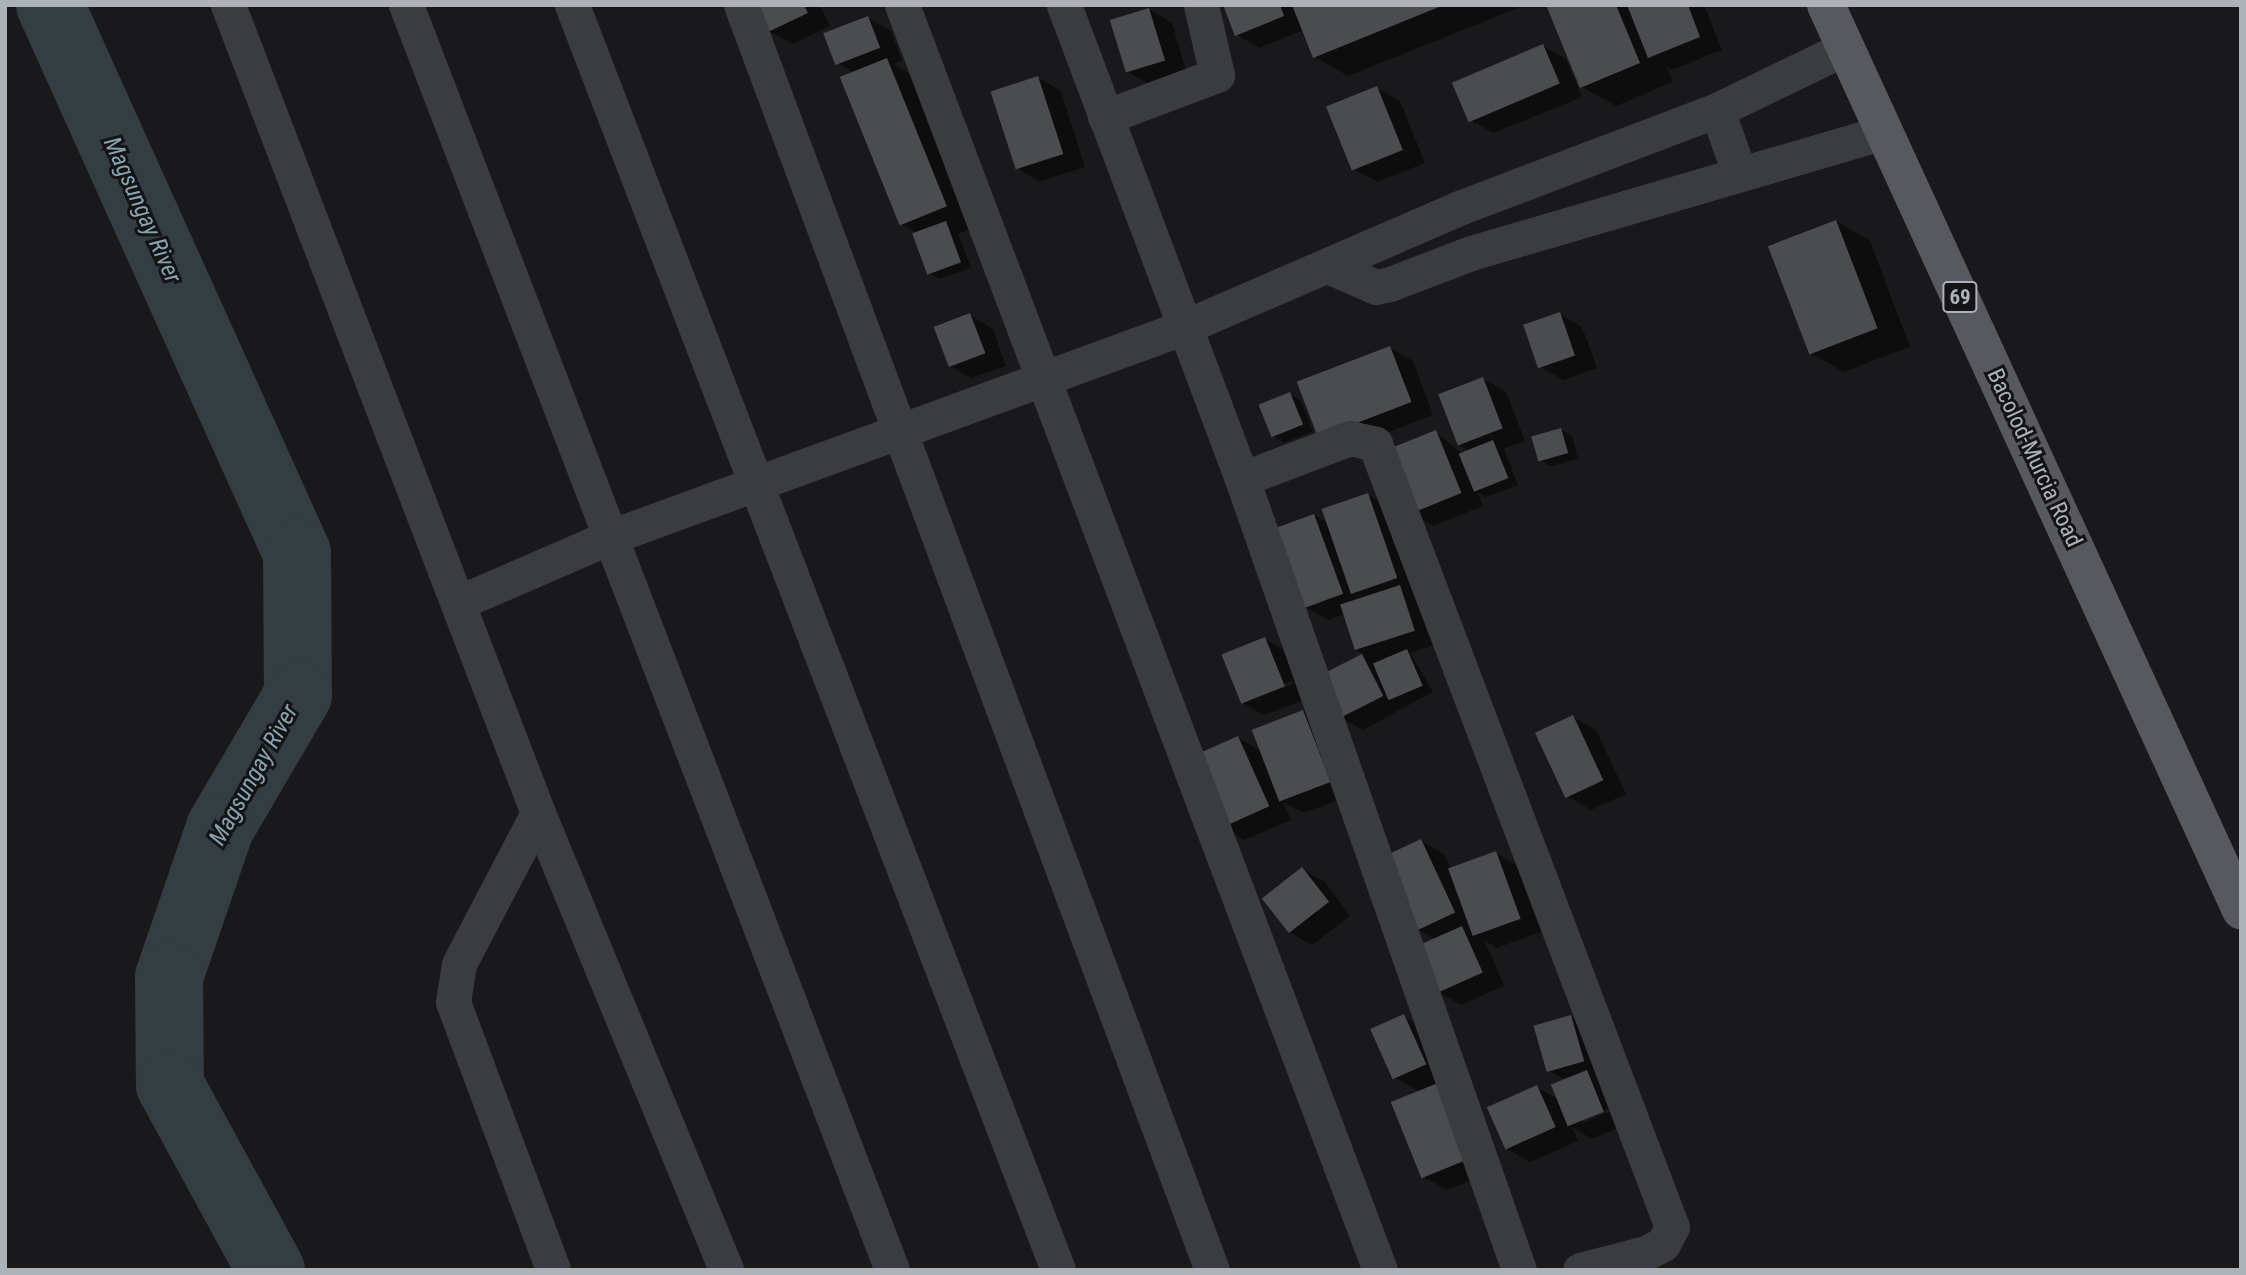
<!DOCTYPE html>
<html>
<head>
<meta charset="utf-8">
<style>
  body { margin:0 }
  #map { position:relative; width:2246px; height:1275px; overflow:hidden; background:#19191b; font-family:"Roboto Condensed",sans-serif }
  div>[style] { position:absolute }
  .shadow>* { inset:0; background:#0007 }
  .river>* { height:68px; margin:-34px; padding:0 34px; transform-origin:34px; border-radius:34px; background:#343e42 }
  .building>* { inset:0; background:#4b4c50; transform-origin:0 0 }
  .minor>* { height:35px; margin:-17.5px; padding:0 17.5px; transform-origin:17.5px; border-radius:17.5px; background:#3a3c3f }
  .primary>* { height:38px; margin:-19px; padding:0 19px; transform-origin:19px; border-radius:19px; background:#57595e }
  span { translate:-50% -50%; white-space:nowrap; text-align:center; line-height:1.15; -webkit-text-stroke:6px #141416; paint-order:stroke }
  .shield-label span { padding:2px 5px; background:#141416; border:2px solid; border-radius:5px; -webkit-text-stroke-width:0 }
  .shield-label { font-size:21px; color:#adb2b9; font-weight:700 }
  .street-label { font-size:23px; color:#adb2b9 }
  .water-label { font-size:24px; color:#88a3b0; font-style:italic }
  .frame { position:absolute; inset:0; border:7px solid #adb2b9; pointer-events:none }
</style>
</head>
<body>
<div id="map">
  <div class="shadow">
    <i style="clip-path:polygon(757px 5px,820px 5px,830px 26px,792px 44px,769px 31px)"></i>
    <i style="clip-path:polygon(1225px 5px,1525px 5px,1348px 76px,1315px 57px,1304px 30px,1259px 48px,1236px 34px)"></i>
    <i style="clip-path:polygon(1547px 5px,1704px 5px,1722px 50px,1672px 70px,1666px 66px,1673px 82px,1616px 106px,1582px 87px)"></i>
    <i style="clip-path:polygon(1149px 9px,1172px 23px,1187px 74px,1151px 85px,1128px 72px)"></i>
    <i style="clip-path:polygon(868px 18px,891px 31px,902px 61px,893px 64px,920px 80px,979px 225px,958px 234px,971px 268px,939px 279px,928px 272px,917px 233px,901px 224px,855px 73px,837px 63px)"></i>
    <i style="clip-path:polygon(1543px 46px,1566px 59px,1582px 97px,1493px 133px,1470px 120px)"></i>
    <i style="clip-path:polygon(1038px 78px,1061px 91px,1085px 167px,1039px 182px,1017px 168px)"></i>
    <i style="clip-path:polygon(1377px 88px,1400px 101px,1425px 163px,1377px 182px,1354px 169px)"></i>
    <i style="clip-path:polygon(1836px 221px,1870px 241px,1910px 347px,1843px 372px,1809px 352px)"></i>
    <i style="clip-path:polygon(1559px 314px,1582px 327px,1597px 368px,1563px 380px,1540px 367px)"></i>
    <i style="clip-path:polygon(970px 315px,993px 329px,1006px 366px,971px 378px,948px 365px)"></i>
    <i style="clip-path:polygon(1390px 348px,1413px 361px,1433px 415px,1342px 450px)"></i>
    <i style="clip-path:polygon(1483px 379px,1506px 392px,1525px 441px,1504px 449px,1518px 485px,1486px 497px,1477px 492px,1483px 506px,1433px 526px,1410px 513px,1436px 432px,1462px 454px,1469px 451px,1459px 445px)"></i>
    <i style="clip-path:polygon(1290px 394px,1301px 401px,1313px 431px,1284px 443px,1273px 436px)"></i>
    <i style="clip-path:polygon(1561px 430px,1572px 436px,1578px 459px,1551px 466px,1539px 460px)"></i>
    <i style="clip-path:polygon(1368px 495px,1391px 508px,1420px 591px,1411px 593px,1423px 600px,1437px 644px,1410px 653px,1433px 692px,1363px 730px,1340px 717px,1320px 676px,1364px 654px,1356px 650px,1345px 614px,1328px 620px,1305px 607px,1314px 515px,1330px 524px)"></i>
    <i style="clip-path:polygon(evenodd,1265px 639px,1288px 652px,1306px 699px,1264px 715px,1241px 702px,1265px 639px,1292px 681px,1293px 684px,1254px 699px,1254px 696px,1292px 681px)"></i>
    <i style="clip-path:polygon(1303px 711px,1326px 725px,1353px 795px,1303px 813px,1283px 802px,1291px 820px,1244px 840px,1221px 827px,1238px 738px,1261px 751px)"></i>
    <i style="clip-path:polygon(1573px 717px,1596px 730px,1626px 794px,1591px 810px,1568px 797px)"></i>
    <i style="clip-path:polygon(1421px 841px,1444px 854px,1451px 869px,1496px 853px,1518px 866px,1543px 931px,1497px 948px,1485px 941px,1504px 986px,1461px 1005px,1438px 992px,1435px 939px,1417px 929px)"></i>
    <i style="clip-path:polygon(1302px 869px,1325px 882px,1350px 916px,1312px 945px,1289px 932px)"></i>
    <i style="clip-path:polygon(1403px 1016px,1426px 1029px,1448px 1077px,1427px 1090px,1491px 1172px,1447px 1190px,1424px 1177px,1420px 1092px,1394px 1077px)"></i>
    <i style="clip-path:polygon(evenodd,1571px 1017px,1594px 1030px,1606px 1074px,1596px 1077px,1610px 1085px,1625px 1125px,1592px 1139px,1572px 1127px,1578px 1141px,1530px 1162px,1508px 1149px,1537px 1087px,1559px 1100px,1565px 1080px,1549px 1071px,1571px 1017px,1611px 1108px,1612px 1111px,1582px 1123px,1582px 1119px,1611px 1108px)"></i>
  </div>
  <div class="river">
    <i style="left:50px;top:5px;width:601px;rotate:65.74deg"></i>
    <i style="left:297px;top:553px;width:142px;rotate:89.6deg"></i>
    <i style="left:298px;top:695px;width:154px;rotate:120.4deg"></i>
    <i style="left:220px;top:828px;width:157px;rotate:108.9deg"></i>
    <i style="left:169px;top:977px;width:108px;rotate:89.5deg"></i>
    <i style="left:170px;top:1085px;width:211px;rotate:61.4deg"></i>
  </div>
  <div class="building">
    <i style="clip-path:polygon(755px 5px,804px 5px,808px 13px,768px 32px)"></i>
    <i style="clip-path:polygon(1223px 5px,1280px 5px,1284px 16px,1235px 36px)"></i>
    <i style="clip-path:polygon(1292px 5px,1444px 5px,1313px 58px)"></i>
    <i style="clip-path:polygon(1546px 5px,1616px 5px,1640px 63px,1580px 88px)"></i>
    <i style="clip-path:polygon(1627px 5px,1688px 5px,1700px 37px,1648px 58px)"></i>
    <i style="left:1149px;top:8px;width:55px;height:41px;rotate:73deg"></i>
    <i style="left:868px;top:16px;width:34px;height:48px;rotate:69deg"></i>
    <i style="left:1543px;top:44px;width:43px;height:99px;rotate:67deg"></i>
    <i style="left:887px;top:58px;width:160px;height:51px;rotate:68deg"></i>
    <i style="left:1038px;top:76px;width:82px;height:50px;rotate:72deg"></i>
    <i style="left:1377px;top:86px;width:69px;height:55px;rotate:68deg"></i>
    <i style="left:1836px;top:220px;width:116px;height:73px;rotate:69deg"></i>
    <i style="left:946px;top:221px;width:44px;height:36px;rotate:70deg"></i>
    <i style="left:1560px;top:312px;width:46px;height:39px;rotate:71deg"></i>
    <i style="left:970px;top:313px;width:43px;height:39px;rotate:69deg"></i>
    <i style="left:1390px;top:346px;width:60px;height:100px;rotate:69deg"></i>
    <i style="left:1483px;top:377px;width:55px;height:48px;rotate:69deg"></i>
    <i style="left:1290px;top:392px;width:35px;height:34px;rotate:68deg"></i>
    <i style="left:1561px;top:428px;width:26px;height:31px;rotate:74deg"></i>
    <i style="left:1436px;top:430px;width:68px;height:57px;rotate:68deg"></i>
    <i style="left:1493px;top:440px;width:41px;height:37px;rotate:68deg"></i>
    <i style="left:1368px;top:493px;width:90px;height:49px;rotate:71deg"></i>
    <i style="left:1314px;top:514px;width:85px;height:41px;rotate:70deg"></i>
    <i style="left:1400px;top:585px;width:48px;height:63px;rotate:72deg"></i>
    <i style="left:1265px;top:637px;width:53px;height:47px;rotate:68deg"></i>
    <i style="left:1407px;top:649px;width:40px;height:37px;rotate:67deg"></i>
    <i style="left:1362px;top:654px;width:47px;height:49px;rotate:63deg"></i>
    <i style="left:1303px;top:710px;width:77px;height:55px;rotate:69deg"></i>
    <i style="left:1573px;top:715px;width:72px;height:42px;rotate:65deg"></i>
    <i style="left:1238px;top:736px;width:77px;height:53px;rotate:66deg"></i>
    <i style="left:1421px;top:839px;width:81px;height:42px;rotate:65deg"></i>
    <i style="left:1496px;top:851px;width:72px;height:51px;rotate:70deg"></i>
    <i style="left:1302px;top:867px;width:44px;height:51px;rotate:52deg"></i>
    <i style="left:1462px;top:926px;width:51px;height:50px;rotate:66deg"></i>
    <i style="left:1404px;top:1014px;width:55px;height:37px;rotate:66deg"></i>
    <i style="left:1571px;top:1015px;width:48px;height:39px;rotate:74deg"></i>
    <i style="left:1587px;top:1070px;width:45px;height:39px;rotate:68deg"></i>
    <i style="left:1438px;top:1083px;width:82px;height:51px;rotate:68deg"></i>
    <i style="left:1537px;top:1085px;width:46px;height:55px;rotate:66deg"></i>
  </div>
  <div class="minor">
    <i style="left:228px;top:5px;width:865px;rotate:69.01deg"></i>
    <i style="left:538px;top:813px;width:494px;rotate:67.6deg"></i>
    <i style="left:406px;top:5px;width:1355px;rotate:68.98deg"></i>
    <i style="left:572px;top:5px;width:1355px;rotate:68.98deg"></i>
    <i style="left:741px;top:5px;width:1350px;rotate:69.58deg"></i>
    <i style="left:902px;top:5px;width:1352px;rotate:69.3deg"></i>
    <i style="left:1064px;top:5px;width:506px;rotate:69.42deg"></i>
    <i style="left:1242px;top:479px;width:838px;rotate:70.7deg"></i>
    <i style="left:1717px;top:110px;width:66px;rotate:70.5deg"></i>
    <i style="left:1105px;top:117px;width:120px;rotate:-20.6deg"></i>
    <i style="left:1217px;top:75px;width:72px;rotate:-102.9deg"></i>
    <i style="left:1330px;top:267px;width:50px;rotate:23.5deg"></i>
    <i style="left:1376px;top:287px;width:14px;rotate:-12deg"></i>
    <i style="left:1390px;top:284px;width:87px;rotate:-20.9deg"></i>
    <i style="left:1471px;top:253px;width:430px;rotate:-16.3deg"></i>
    <i style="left:1242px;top:479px;width:116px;rotate:-20.8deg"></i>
    <i style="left:1350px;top:438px;width:26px;rotate:13deg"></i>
    <i style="left:1375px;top:444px;width:837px;rotate:69.23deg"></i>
    <i style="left:1672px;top:1227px;width:19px;rotate:118deg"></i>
    <i style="left:1663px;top:1244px;width:19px;rotate:152deg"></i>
    <i style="left:1646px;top:1253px;width:68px;rotate:165.6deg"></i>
    <i style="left:462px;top:601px;width:161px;rotate:-23.4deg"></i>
    <i style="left:610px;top:537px;width:609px;rotate:-20.07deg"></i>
    <i style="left:1182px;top:328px;width:302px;rotate:-23.4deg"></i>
    <i style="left:1459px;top:208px;width:276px;rotate:-20.8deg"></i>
    <i style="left:1717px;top:110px;width:142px;rotate:-25.8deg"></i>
    <i style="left:538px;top:813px;width:170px;rotate:117.6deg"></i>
    <i style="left:459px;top:964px;width:38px;rotate:99deg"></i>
    <i style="left:453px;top:1002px;width:286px;rotate:69.5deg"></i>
  </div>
  <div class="primary">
    <i style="left:1826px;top:5px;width:996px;rotate:65.37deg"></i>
  </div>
  <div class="shield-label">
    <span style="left:1960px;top:297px">69</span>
  </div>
  <div class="street-label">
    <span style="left:2034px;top:458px;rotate:65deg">Bacolod-Murcia Road</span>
  </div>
  <div class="water-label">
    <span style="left:142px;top:210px;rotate:66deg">Magsungay River</span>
    <span style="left:254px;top:775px;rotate:-61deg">Magsungay River</span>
  </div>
  <div class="frame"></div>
</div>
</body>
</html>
